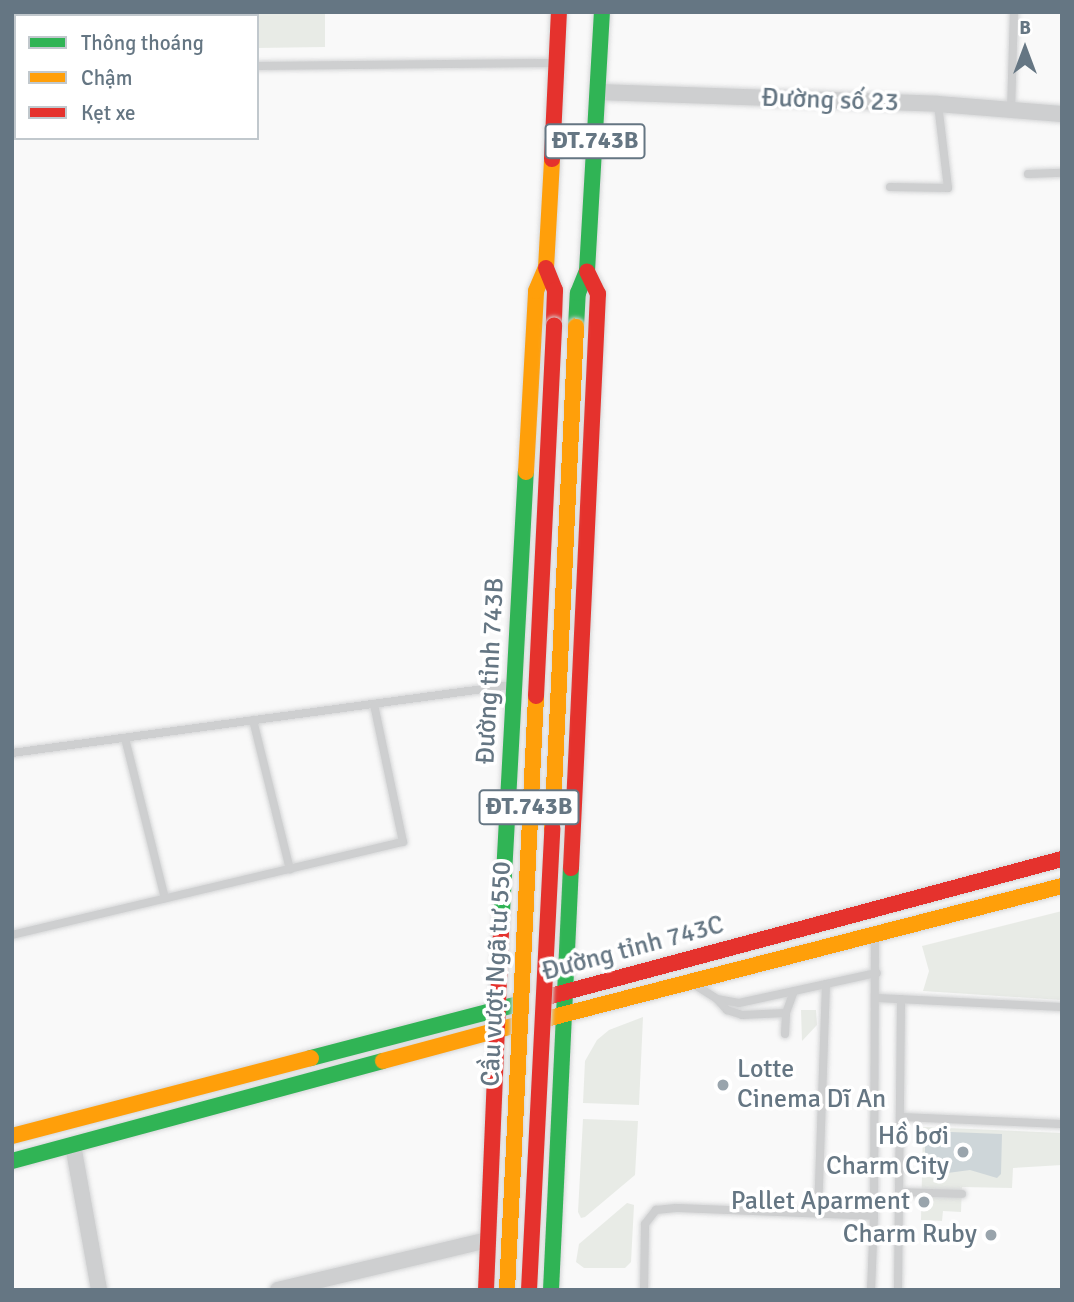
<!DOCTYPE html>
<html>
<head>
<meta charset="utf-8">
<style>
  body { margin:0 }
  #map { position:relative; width:1074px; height:1302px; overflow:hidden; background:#f9f9f9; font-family:Signika,sans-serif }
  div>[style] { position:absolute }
  .green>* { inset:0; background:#e8ebe6 }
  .water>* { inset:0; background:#ced6d9 }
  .roads { filter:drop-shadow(0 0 2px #d5d6d7) drop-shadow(0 0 2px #d5d6d7) }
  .lane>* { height:8px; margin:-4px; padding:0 4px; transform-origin:4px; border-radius:4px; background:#cecfd0 }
  .street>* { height:16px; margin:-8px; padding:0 8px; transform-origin:8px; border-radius:8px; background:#cecfd0 }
  .fast>* { height:16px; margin:-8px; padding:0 8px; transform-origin:8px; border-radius:8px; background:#30b455 }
  .slow>* { height:16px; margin:-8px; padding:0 8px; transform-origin:8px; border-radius:8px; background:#ff9f0a }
  .jam>* { height:16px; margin:-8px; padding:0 8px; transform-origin:8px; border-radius:8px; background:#e5322d }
  .bridges { filter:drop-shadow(0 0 2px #d5d6d7) drop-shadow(0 0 2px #d5d6d7) }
  .slow-bridge>* { height:16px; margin:-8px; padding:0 8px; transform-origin:8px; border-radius:8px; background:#ff9f0a }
  .jam-bridge>* { height:16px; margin:-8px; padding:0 8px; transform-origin:8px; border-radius:8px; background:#e5322d }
  .dots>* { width:19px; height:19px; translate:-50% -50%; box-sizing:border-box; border:4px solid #fff; border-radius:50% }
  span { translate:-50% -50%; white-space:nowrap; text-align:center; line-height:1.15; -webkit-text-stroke:7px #fff; paint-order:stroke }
  .shield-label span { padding:2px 5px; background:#fff; border:2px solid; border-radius:5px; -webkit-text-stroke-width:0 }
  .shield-label { font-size:24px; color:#657683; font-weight:700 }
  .street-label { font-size:26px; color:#657683 }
  .poi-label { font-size:26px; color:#657683 }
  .left { translate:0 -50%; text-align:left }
  .right { translate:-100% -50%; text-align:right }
  .frame { position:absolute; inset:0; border:14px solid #657683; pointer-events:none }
  .legend { position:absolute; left:14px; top:14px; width:245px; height:126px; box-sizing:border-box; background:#fff; border:2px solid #c1c8cd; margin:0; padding:9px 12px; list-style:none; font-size:21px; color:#657683 }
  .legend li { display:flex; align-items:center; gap:14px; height:35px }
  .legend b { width:35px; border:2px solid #c1c8cd }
  .north { position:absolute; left:990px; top:14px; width:70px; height:70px; -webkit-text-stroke:5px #fff; paint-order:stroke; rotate:0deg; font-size:19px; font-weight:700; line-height:28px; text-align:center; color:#657683 }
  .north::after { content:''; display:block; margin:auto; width:24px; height:32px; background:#657683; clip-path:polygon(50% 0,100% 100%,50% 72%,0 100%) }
</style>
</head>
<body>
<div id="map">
  <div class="green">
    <i style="clip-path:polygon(233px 12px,325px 12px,325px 47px,257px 48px,257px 16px,233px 16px)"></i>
    <i style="clip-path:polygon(1062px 911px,1062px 1000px,923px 991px,929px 971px,922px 946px)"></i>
    <i style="clip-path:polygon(801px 1010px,816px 1010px,817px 1025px,802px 1041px)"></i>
    <i style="clip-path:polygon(643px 1017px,639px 1105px,583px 1103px,585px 1061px,597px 1040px,609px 1030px)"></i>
    <i style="clip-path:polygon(583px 1119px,638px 1121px,635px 1175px,585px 1217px,581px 1218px,578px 1212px)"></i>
    <i style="clip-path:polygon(923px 1127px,1062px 1133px,1062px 1165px,1013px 1168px,1012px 1188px,962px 1187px,961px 1212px,943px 1211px,942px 1221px,921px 1220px)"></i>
    <i style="clip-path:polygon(627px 1203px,634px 1205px,631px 1262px,625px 1268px,584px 1268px,576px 1262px,579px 1244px)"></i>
  </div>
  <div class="water">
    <i style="clip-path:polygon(925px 1131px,1002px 1134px,1001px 1174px,997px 1178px,970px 1170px,925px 1176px)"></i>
  </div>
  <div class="roads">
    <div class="lane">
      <i style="left:257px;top:66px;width:295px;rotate:-0.6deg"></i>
      <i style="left:12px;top:77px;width:4px;rotate:-14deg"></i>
      <i style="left:1011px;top:111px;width:99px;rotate:-88.3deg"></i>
      <i style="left:1028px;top:174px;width:34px;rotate:-2deg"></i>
      <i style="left:890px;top:187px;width:58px;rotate:1deg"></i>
      <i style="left:948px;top:188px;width:85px;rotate:-96.8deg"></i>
      <i style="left:253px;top:720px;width:154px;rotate:76.1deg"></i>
      <i style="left:125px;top:738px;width:165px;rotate:76deg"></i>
      <i style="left:12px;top:753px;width:505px;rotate:-7.74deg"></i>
      <i style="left:12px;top:935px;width:402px;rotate:-13.4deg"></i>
      <i style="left:403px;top:842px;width:141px;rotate:-101.9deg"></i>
      <i style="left:695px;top:985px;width:26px;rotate:32deg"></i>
      <i style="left:717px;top:999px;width:22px;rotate:10deg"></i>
      <i style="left:739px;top:1003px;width:141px;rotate:-12.3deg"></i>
      <i style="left:877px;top:998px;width:185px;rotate:2.8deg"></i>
      <i style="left:717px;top:999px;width:15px;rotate:48deg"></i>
      <i style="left:727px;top:1010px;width:16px;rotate:18deg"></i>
      <i style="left:742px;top:1015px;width:44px;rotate:-2.6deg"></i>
      <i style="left:786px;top:1013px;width:23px;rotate:-70deg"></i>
      <i style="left:785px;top:1034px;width:21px;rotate:-87deg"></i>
      <i style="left:900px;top:1117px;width:162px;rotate:2.5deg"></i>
      <i style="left:899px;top:1192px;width:63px;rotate:1.8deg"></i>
      <i style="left:818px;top:1213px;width:229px;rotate:-88deg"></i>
      <i style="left:874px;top:1216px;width:278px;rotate:-89.8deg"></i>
      <i style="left:644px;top:1290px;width:66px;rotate:-89.1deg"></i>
      <i style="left:645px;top:1224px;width:18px;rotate:-52deg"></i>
      <i style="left:656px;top:1210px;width:20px;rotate:-6deg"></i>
      <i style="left:676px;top:1208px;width:198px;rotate:2.3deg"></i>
      <i style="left:874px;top:1216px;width:74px;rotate:92.3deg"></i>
      <i style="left:898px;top:1290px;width:291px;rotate:-89.4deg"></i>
    </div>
    <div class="street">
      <i style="left:598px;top:92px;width:340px;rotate:2deg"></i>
      <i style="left:938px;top:104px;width:124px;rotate:4.6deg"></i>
      <i style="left:73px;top:1145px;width:147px;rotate:79.8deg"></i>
      <i style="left:278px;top:1290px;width:216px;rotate:-13.4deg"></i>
    </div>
    <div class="fast">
      <i style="left:576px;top:327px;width:34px;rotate:-87deg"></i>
      <i style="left:578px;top:293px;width:24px;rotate:-68deg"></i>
      <i style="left:587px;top:271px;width:259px;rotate:-86.7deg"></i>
      <i style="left:501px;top:930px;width:459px;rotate:-86.9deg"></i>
      <i style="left:311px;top:1058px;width:210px;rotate:-14.6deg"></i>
      <i style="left:12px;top:1161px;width:384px;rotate:-15.1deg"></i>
      <i style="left:551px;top:1290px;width:422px;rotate:-87.3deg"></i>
    </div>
    <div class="slow">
      <i style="left:526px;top:472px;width:181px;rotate:-86.8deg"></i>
      <i style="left:536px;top:291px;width:25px;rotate:-67deg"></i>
      <i style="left:546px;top:268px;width:109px;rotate:-86.8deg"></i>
      <i style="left:546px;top:1019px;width:533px;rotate:-14.45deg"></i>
      <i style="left:383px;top:1061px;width:135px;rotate:-15.1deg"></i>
      <i style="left:12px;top:1136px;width:309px;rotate:-14.6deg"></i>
    </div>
    <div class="jam">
      <i style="left:552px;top:159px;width:147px;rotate:-87.3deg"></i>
      <i style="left:546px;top:268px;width:24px;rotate:68deg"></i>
      <i style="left:555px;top:290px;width:35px;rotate:92deg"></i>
      <i style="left:571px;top:868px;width:575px;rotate:-87.31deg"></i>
      <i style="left:598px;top:294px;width:25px;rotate:-116deg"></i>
      <i style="left:547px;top:997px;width:533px;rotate:-15deg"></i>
      <i style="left:486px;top:1290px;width:360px;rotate:-87.6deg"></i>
    </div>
  </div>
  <div class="bridges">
    <div class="slow-bridge">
      <i style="left:552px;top:829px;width:503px;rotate:-87.26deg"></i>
      <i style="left:507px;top:1290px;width:595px;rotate:-87.2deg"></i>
    </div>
    <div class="jam-bridge">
      <i style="left:536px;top:696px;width:371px;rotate:-87.2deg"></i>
      <i style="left:529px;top:1290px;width:462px;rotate:-87.1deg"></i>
    </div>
  </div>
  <div class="dots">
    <i style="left:723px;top:1085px;background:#99a4ac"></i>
    <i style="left:963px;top:1152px;background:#99a4ac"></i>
    <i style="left:924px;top:1202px;background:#99a4ac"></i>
    <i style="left:991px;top:1235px;background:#99a4ac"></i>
  </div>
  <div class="shield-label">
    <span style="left:595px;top:141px">ĐT.743B</span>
    <span style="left:529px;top:807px">ĐT.743B</span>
  </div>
  <div class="street-label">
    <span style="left:830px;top:101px;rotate:2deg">Đường số 23</span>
    <span style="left:491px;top:671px;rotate:-87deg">Đường tỉnh 743B</span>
    <span style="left:633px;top:949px;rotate:-15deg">Đường tỉnh 743C</span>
    <span style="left:497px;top:974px;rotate:-87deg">Cầu vượt Ngã tư 550</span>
  </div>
  <div class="poi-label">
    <span class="left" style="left:737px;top:1085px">Lotte<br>Cinema Dĩ An</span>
    <span class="right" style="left:949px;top:1152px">Hồ bơi<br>Charm City</span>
    <span class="right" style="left:910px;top:1202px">Pallet Aparment</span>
    <span class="right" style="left:977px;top:1235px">Charm Ruby</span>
  </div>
  <div class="frame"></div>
  <ul class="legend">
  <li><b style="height:9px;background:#30b455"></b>Thông thoáng</li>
  <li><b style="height:9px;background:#ff9f0a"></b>Chậm</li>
  <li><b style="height:9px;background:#e5322d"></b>Kẹt xe</li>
  </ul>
  <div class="north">B</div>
</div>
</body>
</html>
